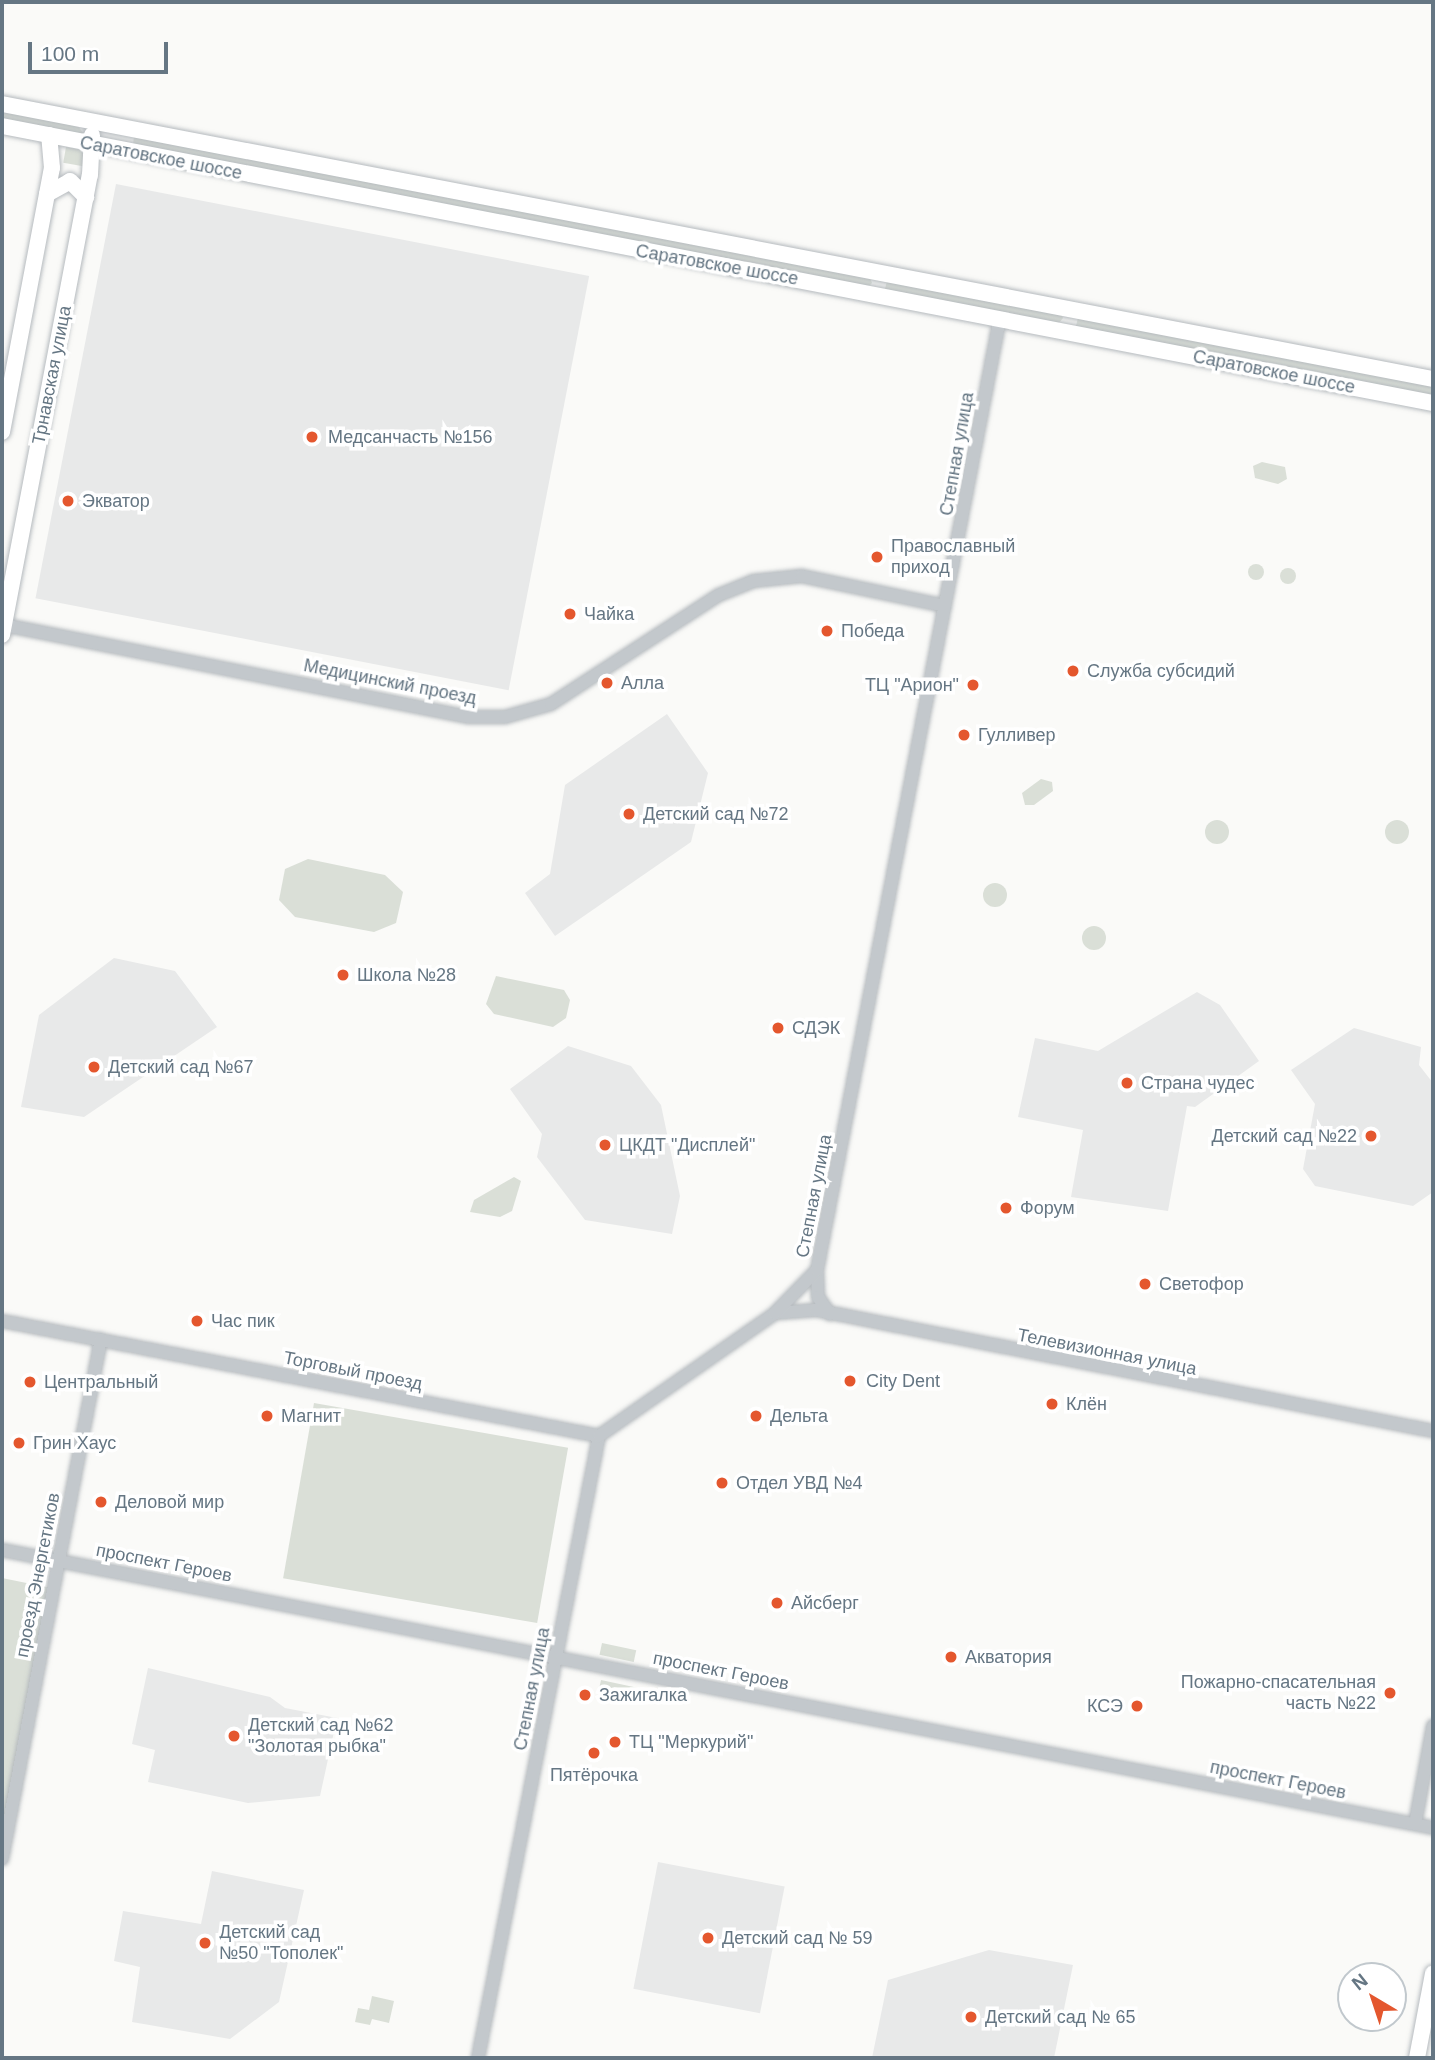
<!DOCTYPE html>
<html>
<head>
<meta charset="utf-8">
<style>
  body { margin:0 }
  #map { position:relative; width:1435px; height:2060px; overflow:hidden; background:#fafaf8; font-family:Helvetica,sans-serif }
  div>[style] { position:absolute }
  .built>* { inset:0; background:#e8e9e9; transform-origin:0 0 }
  .green>* { inset:0; background:#dadfd7; transform-origin:0 0 }
  .round { border-radius:50% }
  .roads { filter:drop-shadow(0 0 2px #b5babe) drop-shadow(0 0 2px #b5babe) }
  .minor>* { height:12px; margin:-6px; padding:0 6px; transform-origin:6px; border-radius:6px; background:#c3c8cc }
  .major>* { height:16px; margin:-8px; padding:0 8px; transform-origin:8px; border-radius:8px; background:#fff }
  .dots>* { width:19px; height:19px; translate:-50% -50%; box-sizing:border-box; border:4px solid #fff; border-radius:50% }
  span { translate:-50% -50%; white-space:nowrap; text-align:center; line-height:1.15; -webkit-text-stroke:7px #fff; paint-order:stroke }
  .street-label { font-size:18px; color:#657683 }
  .poi-label { font-size:18px; color:#657683 }
  .left { translate:0 -50%; text-align:left }
  .right { translate:-100% -50%; text-align:right }
  .frame { position:absolute; inset:0; border:4px solid #657683; pointer-events:none }
  .north { position:absolute; left:1337px; top:1962px; width:70px; height:70px; box-sizing:border-box; background:#fff; border:2px solid #c1c8cd; border-radius:50%; rotate:321deg; font-size:19px; font-weight:700; line-height:28px; text-align:center; color:#657683 }
  .north::after { content:''; display:block; margin:auto; width:24px; height:32px; background:#e4572e; clip-path:polygon(50% 0,100% 100%,50% 72%,0 100%) }
  .scale { position:absolute; left:28px; top:42px; width:140px; height:32px; box-sizing:border-box; border:4px solid #657683; border-top:0; padding-left:9px; font-size:21px; line-height:24px; white-space:nowrap; color:#657683; -webkit-text-stroke:5px #fff; paint-order:stroke }
</style>
</head>
<body>
<div id="map">
  <div class="built">
    <i style="left:116px;top:184px;width:482px;height:422px;rotate:11deg"></i>
    <i style="clip-path:polygon(667px 714px,708px 773px,691px 842px,555px 936px,525px 893px,550px 874px,565px 785px)"></i>
    <i style="clip-path:polygon(114px 958px,175px 971px,217px 1027px,84px 1117px,21px 1107px,39px 1015px)"></i>
    <i style="clip-path:polygon(1197px 992px,1220px 1005px,1259px 1061px,1195px 1107px,1187px 1106px,1168px 1211px,1071px 1197px,1083px 1130px,1018px 1117px,1035px 1038px,1098px 1051px)"></i>
    <i style="clip-path:polygon(1354px 1028px,1421px 1047px,1419px 1065px,1433px 1083px,1433px 1192px,1413px 1206px,1315px 1186px,1303px 1169px,1315px 1104px,1291px 1070px)"></i>
    <i style="clip-path:polygon(568px 1046px,631px 1066px,661px 1105px,680px 1196px,672px 1234px,585px 1220px,537px 1157px,542px 1134px,510px 1089px)"></i>
    <i style="clip-path:polygon(148px 1668px,270px 1697px,285px 1708px,337px 1718px,320px 1796px,248px 1803px,148px 1782px,155px 1750px,132px 1744px)"></i>
    <i style="left:658px;top:1862px;width:129px;height:129px;rotate:11deg"></i>
    <i style="clip-path:polygon(212px 1871px,304px 1890px,279px 2002px,230px 2039px,132px 2022px,140px 1967px,114px 1961px,123px 1911px,201px 1924px)"></i>
    <i style="clip-path:polygon(989px 1950px,1073px 1965px,1054px 2058px,872px 2058px,888px 1980px)"></i>
  </div>
  <div class="green">
    <i style="clip-path:polygon(2px 109px,75px 122px,87px 138px,2px 122px)"></i>
    <i style="clip-path:polygon(134px 136px,870px 278px,872px 283px,868px 287px,133px 145px)"></i>
    <i style="left:66px;top:147px;width:23px;height:16px;rotate:10deg"></i>
    <i style="clip-path:polygon(887px 281px,1061px 314px,1063px 318px,1058px 324px,885px 289px)"></i>
    <i style="clip-path:polygon(1078px 318px,1433px 384px,1433px 397px,1076px 326px)"></i>
    <i style="clip-path:polygon(1262px 462px,1285px 467px,1287px 479px,1278px 484px,1255px 478px,1253px 466px)"></i>
    <i class="round" style="left:1248px;top:564px;width:16px;height:16px"></i>
    <i class="round" style="left:1280px;top:568px;width:16px;height:16px"></i>
    <i style="clip-path:polygon(1041px 779px,1052px 782px,1053px 791px,1034px 805px,1025px 805px,1022px 793px)"></i>
    <i class="round" style="left:1385px;top:820px;width:24px;height:24px"></i>
    <i class="round" style="left:1205px;top:820px;width:24px;height:24px"></i>
    <i style="clip-path:polygon(308px 859px,385px 875px,403px 892px,396px 923px,374px 932px,295px 917px,279px 900px,285px 869px)"></i>
    <i class="round" style="left:983px;top:883px;width:24px;height:24px"></i>
    <i class="round" style="left:1082px;top:926px;width:24px;height:24px"></i>
    <i style="clip-path:polygon(496px 976px,564px 990px,570px 1000px,566px 1018px,553px 1027px,494px 1014px,486px 1004px)"></i>
    <i style="clip-path:polygon(514px 1177px,521px 1181px,512px 1211px,500px 1217px,470px 1212px,474px 1200px)"></i>
    <i style="left:314px;top:1403px;width:258px;height:178px;rotate:10deg"></i>
    <i style="clip-path:polygon(2px 1578px,51px 1588px,2px 1837px)"></i>
    <i style="left:602px;top:1643px;width:35px;height:12px;rotate:12deg"></i>
    <i style="left:601px;top:1680px;width:61px;height:9px;rotate:12deg"></i>
    <i style="clip-path:polygon(372px 1996px,394px 2001px,389px 2023px,372px 2019px,370px 2025px,355px 2022px,358px 2008px,369px 2010px)"></i>
  </div>
  <div class="roads">
    <div class="minor">
      <i style="left:4px;top:625px;width:474px;rotate:11.2deg"></i>
      <i style="left:469px;top:717px;width:36px"></i>
      <i style="left:505px;top:717px;width:48px;rotate:-15.8deg"></i>
      <i style="left:551px;top:704px;width:200px;rotate:-33deg"></i>
      <i style="left:719px;top:595px;width:37px;rotate:-22deg"></i>
      <i style="left:753px;top:581px;width:49px;rotate:-5.8deg"></i>
      <i style="left:802px;top:576px;width:146px;rotate:11.8deg"></i>
      <i style="left:817px;top:1270px;width:27px;rotate:88deg"></i>
      <i style="left:818px;top:1297px;width:21px;rotate:55deg"></i>
      <i style="left:776px;top:1313px;width:40px;rotate:-4.3deg"></i>
      <i style="left:816px;top:1310px;width:629px;rotate:11.1deg"></i>
      <i style="left:2px;top:1321px;width:608px;rotate:10.9deg"></i>
      <i style="left:2px;top:1550px;width:1458px;rotate:10.99deg"></i>
      <i style="left:1415px;top:1824px;width:100px;rotate:-79.6deg"></i>
      <i style="left:2px;top:1859px;width:529px;rotate:-79.22deg"></i>
      <i style="left:478px;top:2058px;width:634px;rotate:-78.99deg"></i>
      <i style="left:599px;top:1436px;width:215px;rotate:-34.9deg"></i>
      <i style="left:775px;top:1313px;width:60px;rotate:-45.7deg"></i>
      <i style="left:817px;top:1270px;width:969px;rotate:-79.12deg"></i>
    </div>
    <div class="major">
      <i style="left:2px;top:104px;width:1457px;rotate:10.88deg"></i>
      <i style="left:2px;top:126px;width:1458px;rotate:10.96deg"></i>
      <i style="left:47px;top:194px;width:26px;rotate:-29deg"></i>
      <i style="left:70px;top:181px;width:23px;rotate:45deg"></i>
      <i style="left:2px;top:432px;width:269px;rotate:-79.3deg"></i>
      <i style="left:52px;top:168px;width:33px;rotate:-95deg"></i>
      <i style="left:2px;top:635px;width:468px;rotate:-79.2deg"></i>
      <i style="left:90px;top:175px;width:40px;rotate:-87.1deg"></i>
      <i style="left:1417px;top:2058px;width:86px;rotate:-79.3deg"></i>
    </div>
  </div>
  <div class="dots">
    <i style="left:312px;top:437px;background:#e4572e"></i>
    <i style="left:68px;top:501px;background:#e4572e"></i>
    <i style="left:877px;top:557px;background:#e4572e"></i>
    <i style="left:570px;top:614px;background:#e4572e"></i>
    <i style="left:827px;top:631px;background:#e4572e"></i>
    <i style="left:1073px;top:671px;background:#e4572e"></i>
    <i style="left:607px;top:683px;background:#e4572e"></i>
    <i style="left:973px;top:685px;background:#e4572e"></i>
    <i style="left:964px;top:735px;background:#e4572e"></i>
    <i style="left:629px;top:814px;background:#e4572e"></i>
    <i style="left:343px;top:975px;background:#e4572e"></i>
    <i style="left:778px;top:1028px;background:#e4572e"></i>
    <i style="left:94px;top:1067px;background:#e4572e"></i>
    <i style="left:1127px;top:1083px;background:#e4572e"></i>
    <i style="left:1371px;top:1136px;background:#e4572e"></i>
    <i style="left:605px;top:1145px;background:#e4572e"></i>
    <i style="left:1006px;top:1208px;background:#e4572e"></i>
    <i style="left:1145px;top:1284px;background:#e4572e"></i>
    <i style="left:197px;top:1321px;background:#e4572e"></i>
    <i style="left:850px;top:1381px;background:#e4572e"></i>
    <i style="left:30px;top:1382px;background:#e4572e"></i>
    <i style="left:1052px;top:1404px;background:#e4572e"></i>
    <i style="left:267px;top:1416px;background:#e4572e"></i>
    <i style="left:756px;top:1416px;background:#e4572e"></i>
    <i style="left:19px;top:1443px;background:#e4572e"></i>
    <i style="left:722px;top:1483px;background:#e4572e"></i>
    <i style="left:101px;top:1502px;background:#e4572e"></i>
    <i style="left:777px;top:1603px;background:#e4572e"></i>
    <i style="left:951px;top:1657px;background:#e4572e"></i>
    <i style="left:1390px;top:1693px;background:#e4572e"></i>
    <i style="left:585px;top:1695px;background:#e4572e"></i>
    <i style="left:1137px;top:1706px;background:#e4572e"></i>
    <i style="left:234px;top:1736px;background:#e4572e"></i>
    <i style="left:615px;top:1742px;background:#e4572e"></i>
    <i style="left:594px;top:1753px;background:#e4572e"></i>
    <i style="left:708px;top:1938px;background:#e4572e"></i>
    <i style="left:205px;top:1943px;background:#e4572e"></i>
    <i style="left:971px;top:2017px;background:#e4572e"></i>
  </div>
  <div class="street-label">
    <span style="left:161px;top:158px;rotate:11deg">Саратовское шоссе</span>
    <span style="left:717px;top:265px;rotate:10deg">Саратовское шоссе</span>
    <span style="left:1274px;top:372px;rotate:11deg">Саратовское шоссе</span>
    <span style="left:52px;top:375px;rotate:-79deg">Трнавская улица</span>
    <span style="left:957px;top:454px;rotate:-80deg">Степная улица</span>
    <span style="left:390px;top:682px;rotate:11deg">Медицинский проезд</span>
    <span style="left:814px;top:1196px;rotate:-79deg">Степная улица</span>
    <span style="left:1107px;top:1352px;rotate:11deg">Телевизионная улица</span>
    <span style="left:353px;top:1371px;rotate:11deg">Торговый проезд</span>
    <span style="left:164px;top:1563px;rotate:11deg">проспект Героев</span>
    <span style="left:38px;top:1575px;rotate:-79deg">проезд Энергетиков</span>
    <span style="left:721px;top:1671px;rotate:11deg">проспект Героев</span>
    <span style="left:532px;top:1689px;rotate:-79deg">Степная улица</span>
    <span style="left:1278px;top:1780px;rotate:11deg">проспект Героев</span>
  </div>
  <div class="poi-label">
    <span class="left" style="left:328px;top:437px">Медсанчасть №156</span>
    <span class="left" style="left:82px;top:501px">Экватор</span>
    <span class="left" style="left:891px;top:557px">Православный<br>приход</span>
    <span class="left" style="left:584px;top:614px">Чайка</span>
    <span class="left" style="left:841px;top:631px">Победа</span>
    <span class="left" style="left:1087px;top:671px">Служба субсидий</span>
    <span class="left" style="left:621px;top:683px">Алла</span>
    <span class="right" style="left:959px;top:685px">ТЦ "Арион"</span>
    <span class="left" style="left:978px;top:735px">Гулливер</span>
    <span class="left" style="left:643px;top:814px">Детский сад №72</span>
    <span class="left" style="left:357px;top:975px">Школа №28</span>
    <span class="left" style="left:792px;top:1028px">СДЭК</span>
    <span class="left" style="left:108px;top:1067px">Детский сад №67</span>
    <span class="left" style="left:1141px;top:1083px">Страна чудес</span>
    <span class="right" style="left:1357px;top:1136px">Детский сад №22</span>
    <span class="left" style="left:619px;top:1145px">ЦКДТ "Дисплей"</span>
    <span class="left" style="left:1020px;top:1208px">Форум</span>
    <span class="left" style="left:1159px;top:1284px">Светофор</span>
    <span class="left" style="left:211px;top:1321px">Час пик</span>
    <span class="left" style="left:866px;top:1381px">City Dent</span>
    <span class="left" style="left:44px;top:1382px">Центральный</span>
    <span class="left" style="left:1066px;top:1404px">Клён</span>
    <span class="left" style="left:281px;top:1416px">Магнит</span>
    <span class="left" style="left:770px;top:1416px">Дельта</span>
    <span class="left" style="left:33px;top:1443px">Грин Хаус</span>
    <span class="left" style="left:736px;top:1483px">Отдел УВД №4</span>
    <span class="left" style="left:115px;top:1502px">Деловой мир</span>
    <span class="left" style="left:791px;top:1603px">Айсберг</span>
    <span class="left" style="left:965px;top:1657px">Акватория</span>
    <span class="right" style="left:1376px;top:1693px">Пожарно-спасательная<br>часть №22</span>
    <span class="left" style="left:599px;top:1695px">Зажигалка</span>
    <span class="right" style="left:1123px;top:1706px">КСЭ</span>
    <span class="left" style="left:248px;top:1736px">Детский сад №62<br>"Золотая рыбка"</span>
    <span class="left" style="left:629px;top:1742px">ТЦ "Меркурий"</span>
    <span style="left:594px;top:1775px">Пятёрочка</span>
    <span class="left" style="left:219px;top:1943px">Детский сад<br>№50 "Тополек"</span>
    <span class="left" style="left:722px;top:1938px">Детский сад № 59</span>
    <span class="left" style="left:985px;top:2017px">Детский сад № 65</span>
  </div>
  <div class="frame"></div>
  <div class="north">N</div>
  <div class="scale">100 m</div>
</div>
</body>
</html>
